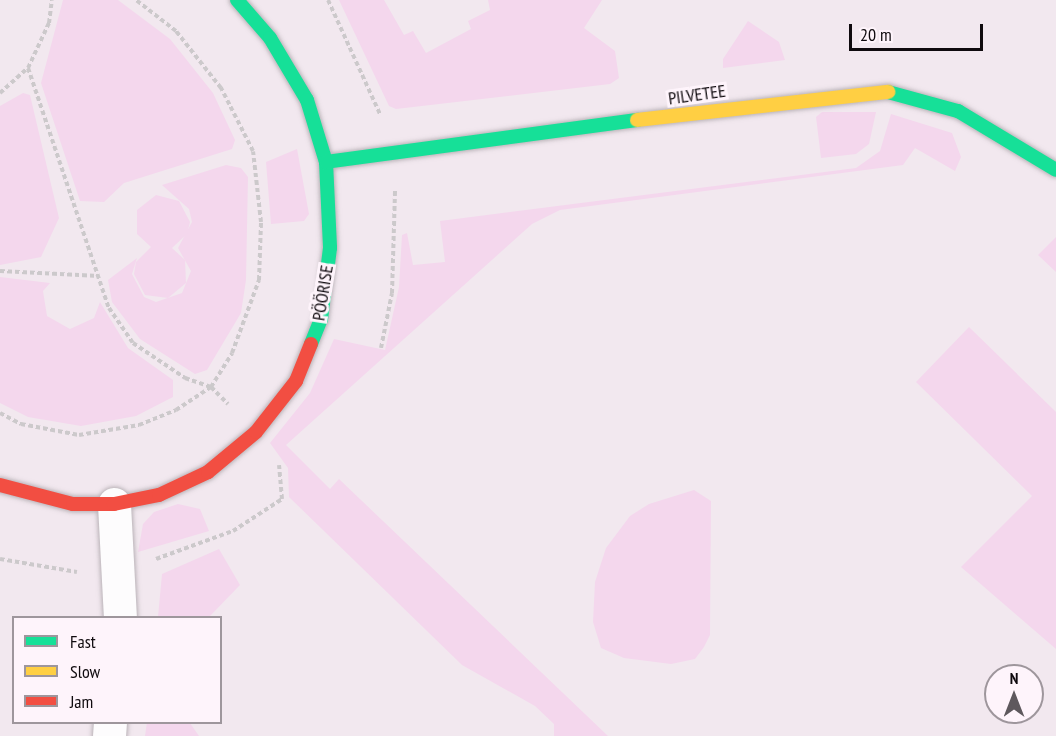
<!DOCTYPE html>
<html>
<head>
<meta charset="utf-8">
<style>
  body { margin:0 }
  #map { position:relative; width:1056px; height:736px; overflow:hidden; background:#f2e8ef; font-family:"PT Sans Narrow",sans-serif }
  div>[style] { position:absolute }
  .green>* { inset:0; background:#f4d7ed }
  .path>* { height:4px; margin-top:-2px; transform-origin:0; background:repeating-linear-gradient(90deg,#ccc9cb 0 4.5px,transparent 0 7.5px) }
  .roads { filter:drop-shadow(0 0 2px #bbb4b9) drop-shadow(0 0 2px #bbb4b9) }
  .street>* { height:33px; margin:-16.5px; padding:0 16.5px; transform-origin:16.5px; border-radius:16.5px; background:#fdfcfd }
  .fast>* { height:14px; margin:-7px; padding:0 7px; transform-origin:7px; border-radius:7px; background:#16e098 }
  .slow>* { height:14px; margin:-7px; padding:0 7px; transform-origin:7px; border-radius:7px; background:#ffcf43 }
  .jam>* { height:14px; margin:-7px; padding:0 7px; transform-origin:7px; border-radius:7px; background:#f24e42 }
  span { translate:-50% -50%; white-space:nowrap; text-align:center; line-height:1.15; -webkit-text-stroke:6px #fef4fb; paint-order:stroke }
  .street-label { font-size:18px; color:#0f0a0e }
  .legend { position:absolute; left:12px; top:616px; width:210px; height:108px; box-sizing:border-box; background:#fef4fb; border:2px solid #9e969c; margin:0; padding:8px 10px; list-style:none; font-size:18px; color:#0f0a0e }
  .legend li { display:flex; align-items:center; gap:12px; height:30px }
  .legend b { width:30px; border:2px solid #9e969c }
  .north { position:absolute; left:984px; top:664px; width:60px; height:60px; box-sizing:border-box; background:#fef4fb; border:2px solid #9e969c; border-radius:50%; rotate:0deg; font-size:16px; font-weight:700; line-height:24px; text-align:center; color:#0f0a0e }
  .north::after { content:''; display:block; margin:auto; width:21px; height:27px; background:#5e585d; clip-path:polygon(50% 0,100% 100%,50% 72%,0 100%) }
  .scale { position:absolute; left:849px; top:24px; width:134px; height:27px; box-sizing:border-box; border:3px solid #0f0a0e; border-top:0; padding-left:8px; font-size:18px; line-height:21px; white-space:nowrap; color:#0f0a0e; -webkit-text-stroke:4px #fef4fb; paint-order:stroke }
</style>
</head>
<body>
<div id="map">
  <div class="green">
    <i style="clip-path:polygon(63px 0,118px 0,170px 39px,213px 93px,235px 140px,232px 149px,124px 183px,104px 202px,80px 201px,41px 83px)"></i>
    <i style="clip-path:polygon(339px 0,384px 0,404px 35px,413px 31px,426px 53px,471px 29px,468px 21px,490px 10px,488px 0,602px 0,584px 28px,615px 51px,619px 78px,610px 84px,396px 109px,389px 106px)"></i>
    <i style="clip-path:polygon(748px 21px,779px 42px,785px 60px,723px 68px,723px 59px)"></i>
    <i style="clip-path:polygon(23px 93px,30px 95px,59px 218px,41px 257px,0 265px,0 106px)"></i>
    <i style="clip-path:polygon(822px 112px,876px 112px,869px 144px,856px 154px,821px 158px,816px 117px)"></i>
    <i style="clip-path:polygon(891px 114px,952px 133px,961px 157px,955px 171px,915px 148px,903px 165px,560px 210px,532px 224px,286px 445px,330px 489px,339px 479px,608px 736px,554px 736px,554px 724px,535px 706px,462px 665px,289px 497px,288px 468px,270px 443px,310px 393px,334px 339px,385px 350px,399px 287px,402px 235px,407px 233px,413px 265px,445px 262px,440px 221px,856px 168px,880px 151px)"></i>
    <i style="clip-path:polygon(297px 149px,309px 214px,304px 221px,271px 224px,266px 162px)"></i>
    <i style="clip-path:polygon(226px 165px,241px 168px,248px 177px,246px 280px,241px 313px,207px 370px,195px 374px,140px 339px,112px 302px,108px 280px,137px 258px,132px 274px,144px 297px,156px 302px,182px 293px,191px 271px,178px 248px,192px 222px,189px 209px,162px 185px)"></i>
    <i style="clip-path:polygon(156px 195px,179px 201px,190px 222px,187px 234px,172px 248px,185px 260px,186px 283px,168px 298px,145px 295px,134px 274px,136px 262px,151px 247px,137px 234px,137px 210px)"></i>
    <i style="clip-path:polygon(1056px 237px,1056px 272px,1038px 255px)"></i>
    <i style="clip-path:polygon(0 277px,50px 283px,43px 291px,47px 316px,70px 329px,94px 318px,100px 302px,128px 348px,173px 380px,173px 397px,136px 416px,81px 426px,28px 417px,0 403px)"></i>
    <i style="clip-path:polygon(969px 327px,1056px 412px,1056px 649px,961px 567px,1032px 496px,916px 382px)"></i>
    <i style="clip-path:polygon(694px 490px,711px 501px,710px 635px,704px 647px,695px 659px,671px 664px,624px 658px,601px 648px,593px 622px,595px 582px,606px 548px,630px 516px,649px 504px)"></i>
    <i style="clip-path:polygon(178px 504px,200px 509px,209px 531px,138px 552px,143px 524px,154px 512px)"></i>
    <i style="clip-path:polygon(219px 549px,240px 585px,209px 617px,158px 617px,162px 574px)"></i>
    <i style="clip-path:polygon(147px 722px,190px 723px,199px 736px,145px 736px)"></i>
  </div>
  <div class="path">
    <i style="left:328px;top:0;width:125px;rotate:65.5deg"></i>
    <i style="left:28px;top:68px;width:253px;rotate:71.4deg"></i>
    <i style="left:109px;top:308px;width:42px;rotate:55.6deg"></i>
    <i style="left:133px;top:343px;width:63px;rotate:33.9deg"></i>
    <i style="left:185px;top:378px;width:28px;rotate:19deg"></i>
    <i style="left:211px;top:387px;width:24px;rotate:45deg"></i>
    <i style="left:0;top:93px;width:38px;rotate:-42deg"></i>
    <i style="left:28px;top:68px;width:50px;rotate:-65deg"></i>
    <i style="left:49px;top:23px;width:23px;rotate:-83deg"></i>
    <i style="left:0;top:271px;width:99px;rotate:2.9deg"></i>
    <i style="left:381px;top:348px;width:56px;rotate:-78.7deg"></i>
    <i style="left:392px;top:293px;width:102px;rotate:-88.3deg"></i>
    <i style="left:0;top:413px;width:24px;rotate:28deg"></i>
    <i style="left:21px;top:424px;width:59px;rotate:10.7deg"></i>
    <i style="left:79px;top:435px;width:61px;rotate:-9.5deg"></i>
    <i style="left:139px;top:425px;width:40px;rotate:-22deg"></i>
    <i style="left:176px;top:410px;width:42px;rotate:-33.3deg"></i>
    <i style="left:211px;top:387px;width:40px;rotate:-58deg"></i>
    <i style="left:232px;top:353px;width:78px;rotate:-69.7deg"></i>
    <i style="left:259px;top:280px;width:58px;rotate:-88deg"></i>
    <i style="left:261px;top:222px;width:71px;rotate:-96.4deg"></i>
    <i style="left:253px;top:151px;width:71px;rotate:-116.9deg"></i>
    <i style="left:221px;top:88px;width:73px;rotate:-128.3deg"></i>
    <i style="left:176px;top:31px;width:51px;rotate:-142.2deg"></i>
    <i style="left:0;top:559px;width:78px;rotate:9.6deg"></i>
    <i style="left:156px;top:559px;width:82px;rotate:-20deg"></i>
    <i style="left:233px;top:531px;width:59px;rotate:-33.1deg"></i>
    <i style="left:282px;top:499px;width:34px;rotate:-95deg"></i>
  </div>
  <div class="roads">
    <div class="street">
      <i style="left:114px;top:504px;width:114px;rotate:87deg"></i>
      <i style="left:109px;top:736px;width:14px;rotate:-86deg"></i>
    </div>
    <div class="fast">
      <i style="left:237px;top:0;width:50px;rotate:49deg"></i>
      <i style="left:270px;top:38px;width:72px;rotate:59.2deg"></i>
      <i style="left:307px;top:100px;width:65px;rotate:73deg"></i>
      <i style="left:326px;top:162px;width:86px;rotate:87.3deg"></i>
      <i style="left:330px;top:248px;width:72px;rotate:97.2deg"></i>
      <i style="left:321px;top:319px;width:27px;rotate:112deg"></i>
      <i style="left:888px;top:92px;width:73px;rotate:15.2deg"></i>
      <i style="left:958px;top:111px;width:114px;rotate:31deg"></i>
      <i style="left:326px;top:162px;width:314px;rotate:-7.7deg"></i>
    </div>
    <div class="slow">
      <i style="left:637px;top:120px;width:253px;rotate:-6.4deg"></i>
    </div>
    <div class="jam">
      <i style="left:0;top:485px;width:75px;rotate:14.6deg"></i>
      <i style="left:73px;top:504px;width:41px"></i>
      <i style="left:114px;top:504px;width:46px;rotate:-11.3deg"></i>
      <i style="left:159px;top:495px;width:54px;rotate:-25.1deg"></i>
      <i style="left:208px;top:472px;width:62px;rotate:-39.8deg"></i>
      <i style="left:256px;top:432px;width:65px;rotate:-51.9deg"></i>
      <i style="left:296px;top:381px;width:40px;rotate:-68deg"></i>
    </div>
  </div>
  <div class="street-label">
    <span style="left:697px;top:95px;rotate:-8deg">PILVETEE</span>
    <span style="left:323px;top:293px;rotate:-81deg">PÖÖRISE</span>
  </div>
  <ul class="legend">
  <li><b style="height:8px;background:#16e098"></b>Fast</li>
  <li><b style="height:8px;background:#ffcf43"></b>Slow</li>
  <li><b style="height:8px;background:#f24e42"></b>Jam</li>
  </ul>
  <div class="north">N</div>
  <div class="scale">20 m</div>
</div>
</body>
</html>
